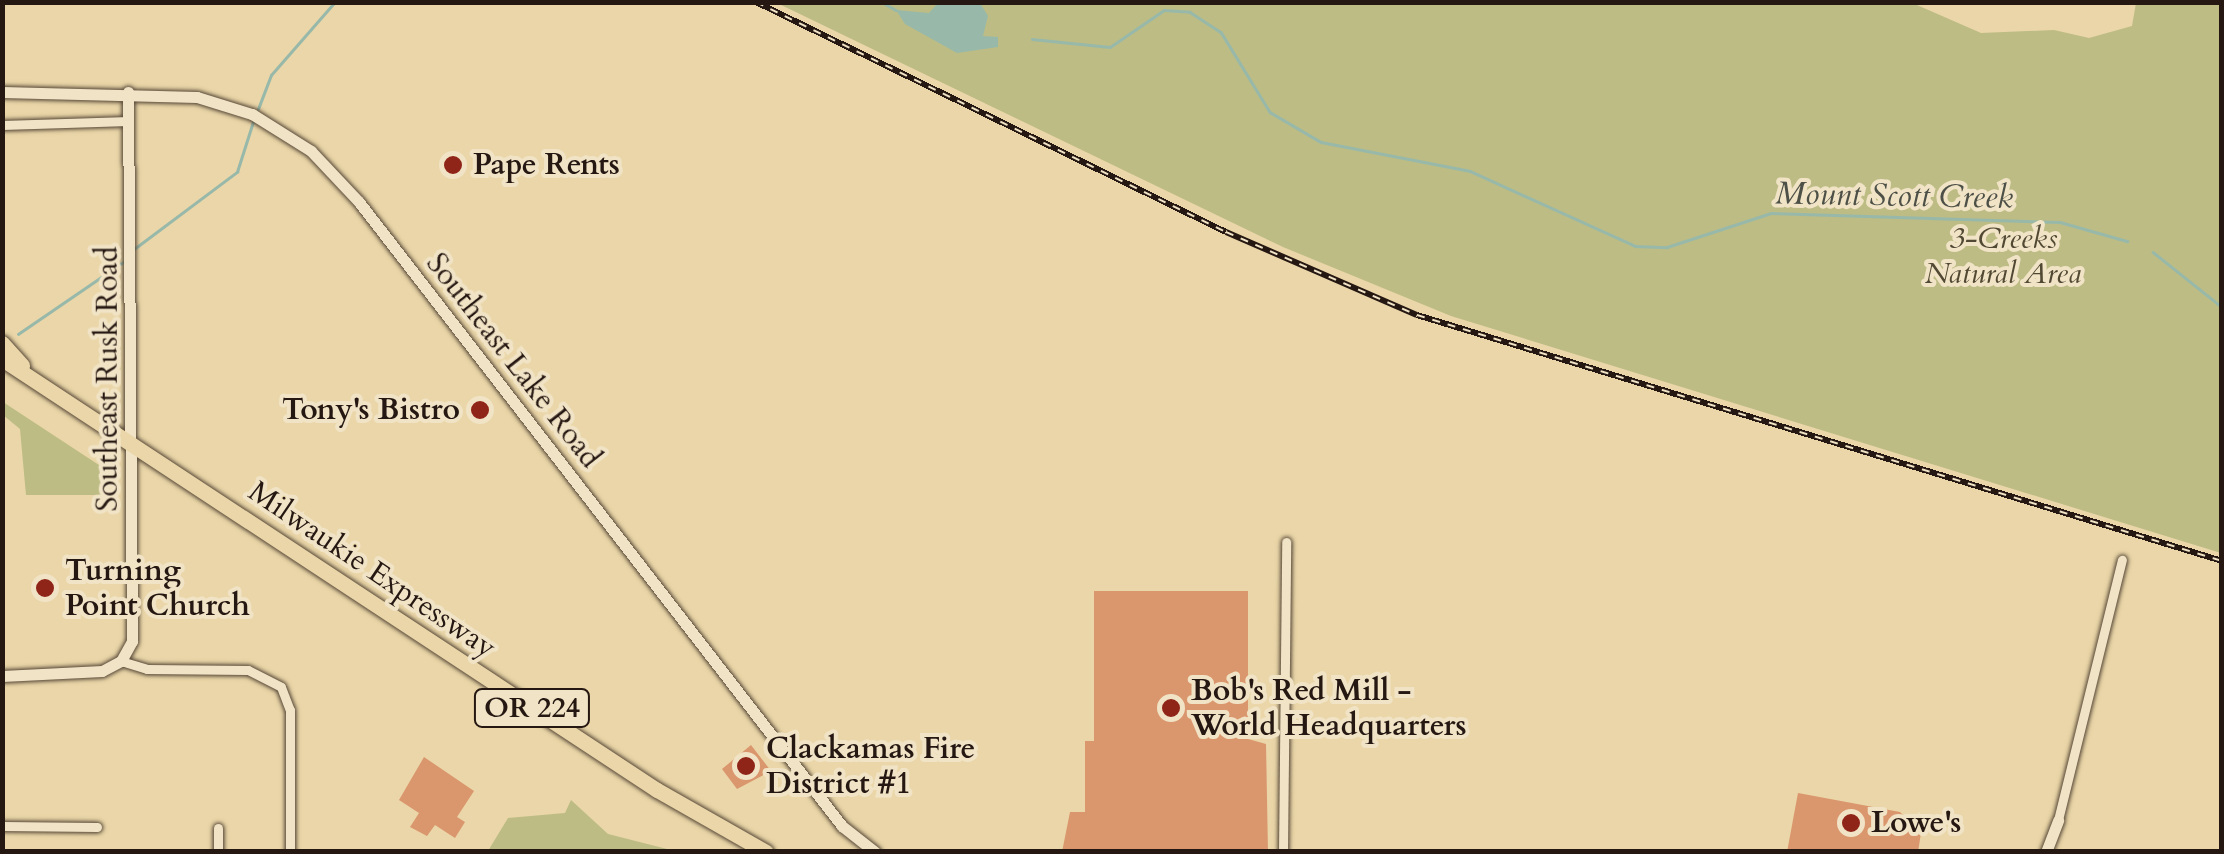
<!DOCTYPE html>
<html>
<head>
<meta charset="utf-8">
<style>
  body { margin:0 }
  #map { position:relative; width:2224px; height:854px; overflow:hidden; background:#ead6a8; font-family:Cardo,serif }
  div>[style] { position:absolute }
  .green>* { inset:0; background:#bcbc84 }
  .water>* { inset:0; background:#98b9aa }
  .stream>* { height:2.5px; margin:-1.25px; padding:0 1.25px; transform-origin:1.25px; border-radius:1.25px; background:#98b9aa }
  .building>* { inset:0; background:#da966d }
  .roads { filter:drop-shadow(0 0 2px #564737) drop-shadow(0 0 2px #564737) }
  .minor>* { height:9px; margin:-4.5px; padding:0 4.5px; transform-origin:4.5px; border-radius:4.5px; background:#f1e4c6 }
  .tertiary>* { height:11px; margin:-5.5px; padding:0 5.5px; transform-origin:5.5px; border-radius:5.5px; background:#f1e4c6 }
  .trunk>* { height:15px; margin:-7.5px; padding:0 7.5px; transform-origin:7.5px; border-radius:7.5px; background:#ead6a8 }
  .rail>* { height:6px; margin-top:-3px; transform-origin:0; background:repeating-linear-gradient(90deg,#f1e4c6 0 8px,#251711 0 16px); box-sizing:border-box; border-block:2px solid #251711 }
  .dots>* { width:28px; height:28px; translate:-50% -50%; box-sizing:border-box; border:5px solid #f1e4c6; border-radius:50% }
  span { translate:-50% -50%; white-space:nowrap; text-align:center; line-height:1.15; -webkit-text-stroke:8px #f1e4c6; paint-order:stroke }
  .shield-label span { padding:2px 8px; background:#f1e4c6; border:2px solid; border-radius:8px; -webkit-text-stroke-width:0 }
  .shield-label { font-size:28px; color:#251711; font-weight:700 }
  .poi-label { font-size:30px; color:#251711; font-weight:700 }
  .left { translate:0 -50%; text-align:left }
  .right { translate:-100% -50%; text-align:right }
  .park-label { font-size:30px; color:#524934; font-style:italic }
  .street-label { font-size:30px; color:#251711 }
  .water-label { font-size:32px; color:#4d5047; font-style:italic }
  .frame { position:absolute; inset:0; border:5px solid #251711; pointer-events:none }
</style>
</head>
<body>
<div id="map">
  <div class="green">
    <i style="clip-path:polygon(1910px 2px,1981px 33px,2054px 30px,2089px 38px,2132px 26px,2136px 3px,2221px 3px,2221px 553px,1451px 316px,1283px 247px,777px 3px)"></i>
    <i style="clip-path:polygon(3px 402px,105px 469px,107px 495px,26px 495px,20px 429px,3px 415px)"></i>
    <i style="clip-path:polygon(571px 800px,608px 834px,675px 851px,488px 851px,508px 818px,565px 813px)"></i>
  </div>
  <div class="water">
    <i style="clip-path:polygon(938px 3px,980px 3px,988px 16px,983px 36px,998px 37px,998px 47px,957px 53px,905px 24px,896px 10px,929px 13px)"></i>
  </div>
  <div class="stream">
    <i style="left:882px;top:2px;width:16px;rotate:30deg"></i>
    <i style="left:1032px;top:39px;width:78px;rotate:5.9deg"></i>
    <i style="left:1110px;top:47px;width:65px;rotate:-34.4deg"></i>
    <i style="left:1164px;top:10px;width:26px;rotate:4deg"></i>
    <i style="left:1190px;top:12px;width:37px;rotate:33deg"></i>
    <i style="left:1221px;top:32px;width:94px;rotate:58.5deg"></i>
    <i style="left:1270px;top:112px;width:59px;rotate:30.5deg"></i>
    <i style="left:1321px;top:142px;width:152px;rotate:11deg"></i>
    <i style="left:1470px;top:171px;width:181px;rotate:24.4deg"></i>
    <i style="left:1635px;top:246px;width:32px;rotate:2deg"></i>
    <i style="left:1667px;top:247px;width:109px;rotate:-18.1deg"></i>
    <i style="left:1771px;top:213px;width:289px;rotate:1.8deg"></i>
    <i style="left:2060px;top:222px;width:70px;rotate:15.8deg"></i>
    <i style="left:258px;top:109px;width:36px;rotate:-69deg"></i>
    <i style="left:271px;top:75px;width:97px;rotate:-48.8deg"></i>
    <i style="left:134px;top:249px;width:129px;rotate:-36.8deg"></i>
    <i style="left:237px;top:172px;width:52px;rotate:-72.3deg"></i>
    <i style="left:2153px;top:252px;width:88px;rotate:38.6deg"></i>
    <i style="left:18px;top:334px;width:127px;rotate:-34.4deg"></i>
  </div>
  <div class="building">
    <i style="clip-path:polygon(1094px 591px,1248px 591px,1248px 739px,1266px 744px,1268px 852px,1062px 852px,1070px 812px,1085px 812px,1085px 741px,1094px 741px)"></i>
    <i style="clip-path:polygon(751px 745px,771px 771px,737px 789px,722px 769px)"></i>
    <i style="clip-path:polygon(424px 757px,474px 791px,457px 817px,465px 822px,455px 838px,435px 825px,427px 836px,410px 827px,419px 813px,399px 800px)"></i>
    <i style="clip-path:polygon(1798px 793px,1900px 812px,1921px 833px,1918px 852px,1787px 852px)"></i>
  </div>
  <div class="roads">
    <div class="minor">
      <i style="left:2px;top:125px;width:127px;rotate:-1.8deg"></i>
      <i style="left:121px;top:661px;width:27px;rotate:17deg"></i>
      <i style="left:147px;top:669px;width:101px;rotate:0.6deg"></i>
      <i style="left:248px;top:670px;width:37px;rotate:27deg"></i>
      <i style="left:281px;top:687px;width:25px;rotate:69deg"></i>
      <i style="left:290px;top:710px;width:142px;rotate:90deg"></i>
      <i style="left:2058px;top:820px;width:268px;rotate:-76.2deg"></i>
      <i style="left:2px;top:826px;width:95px;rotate:0.6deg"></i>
      <i style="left:218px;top:852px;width:24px;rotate:-90deg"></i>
      <i style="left:1283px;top:852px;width:310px;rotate:-89.4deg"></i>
    </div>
    <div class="tertiary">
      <i style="left:2px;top:92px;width:195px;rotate:1.5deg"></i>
      <i style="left:197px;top:97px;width:58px;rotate:17.2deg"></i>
      <i style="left:252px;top:114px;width:70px;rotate:32.1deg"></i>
      <i style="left:311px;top:151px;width:70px;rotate:46.7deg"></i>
      <i style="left:359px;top:202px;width:789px;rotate:52.26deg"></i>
      <i style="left:842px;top:826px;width:42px;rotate:38.2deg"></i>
      <i style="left:2px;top:676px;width:100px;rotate:-2.9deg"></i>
      <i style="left:102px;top:671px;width:21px;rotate:-28deg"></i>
      <i style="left:121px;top:661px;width:23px;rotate:-61deg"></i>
      <i style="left:132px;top:641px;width:549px;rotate:-90.42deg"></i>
      <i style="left:2046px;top:852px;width:34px;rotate:-69deg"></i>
    </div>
    <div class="trunk">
      <i style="left:2px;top:343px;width:30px;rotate:48deg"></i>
      <i style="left:2px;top:359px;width:784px;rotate:33.35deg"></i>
      <i style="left:657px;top:790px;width:125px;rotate:29.6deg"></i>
    </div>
  </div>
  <div class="rail">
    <i style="left:756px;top:2px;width:523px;rotate:26.08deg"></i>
    <i style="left:1226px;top:232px;width:208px;rotate:23.5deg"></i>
    <i style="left:1417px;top:315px;width:842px;rotate:16.99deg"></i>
  </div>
  <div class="dots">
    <i style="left:453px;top:165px;background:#8f2418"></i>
    <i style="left:480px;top:410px;background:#8f2418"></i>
    <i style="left:45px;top:588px;background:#8f2418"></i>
    <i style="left:1171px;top:708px;background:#8f2418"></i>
    <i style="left:746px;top:766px;background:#8f2418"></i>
    <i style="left:1851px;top:823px;background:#8f2418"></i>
  </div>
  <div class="shield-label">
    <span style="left:532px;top:708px">OR 224</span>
  </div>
  <div class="poi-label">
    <span class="left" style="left:473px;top:165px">Pape Rents</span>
    <span class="right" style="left:460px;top:410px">Tony's Bistro</span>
    <span class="left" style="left:65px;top:588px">Turning<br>Point Church</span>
    <span class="left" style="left:1191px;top:708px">Bob's Red Mill -<br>World Headquarters</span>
    <span class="left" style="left:766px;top:766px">Clackamas Fire<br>District #1</span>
    <span class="left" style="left:1871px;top:823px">Lowe's</span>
  </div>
  <div class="park-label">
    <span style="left:2003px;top:256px">3-Creeks<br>Natural Area</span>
  </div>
  <div class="street-label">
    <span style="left:513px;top:361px;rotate:52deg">Southeast Lake Road</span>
    <span style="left:108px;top:379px;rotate:-90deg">Southeast Rusk Road</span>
    <span style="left:372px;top:570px;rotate:34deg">Milwaukie Expressway</span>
  </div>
  <div class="water-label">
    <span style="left:1894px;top:196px;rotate:1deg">Mount Scott Creek</span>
  </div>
  <div class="frame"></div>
</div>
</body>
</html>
